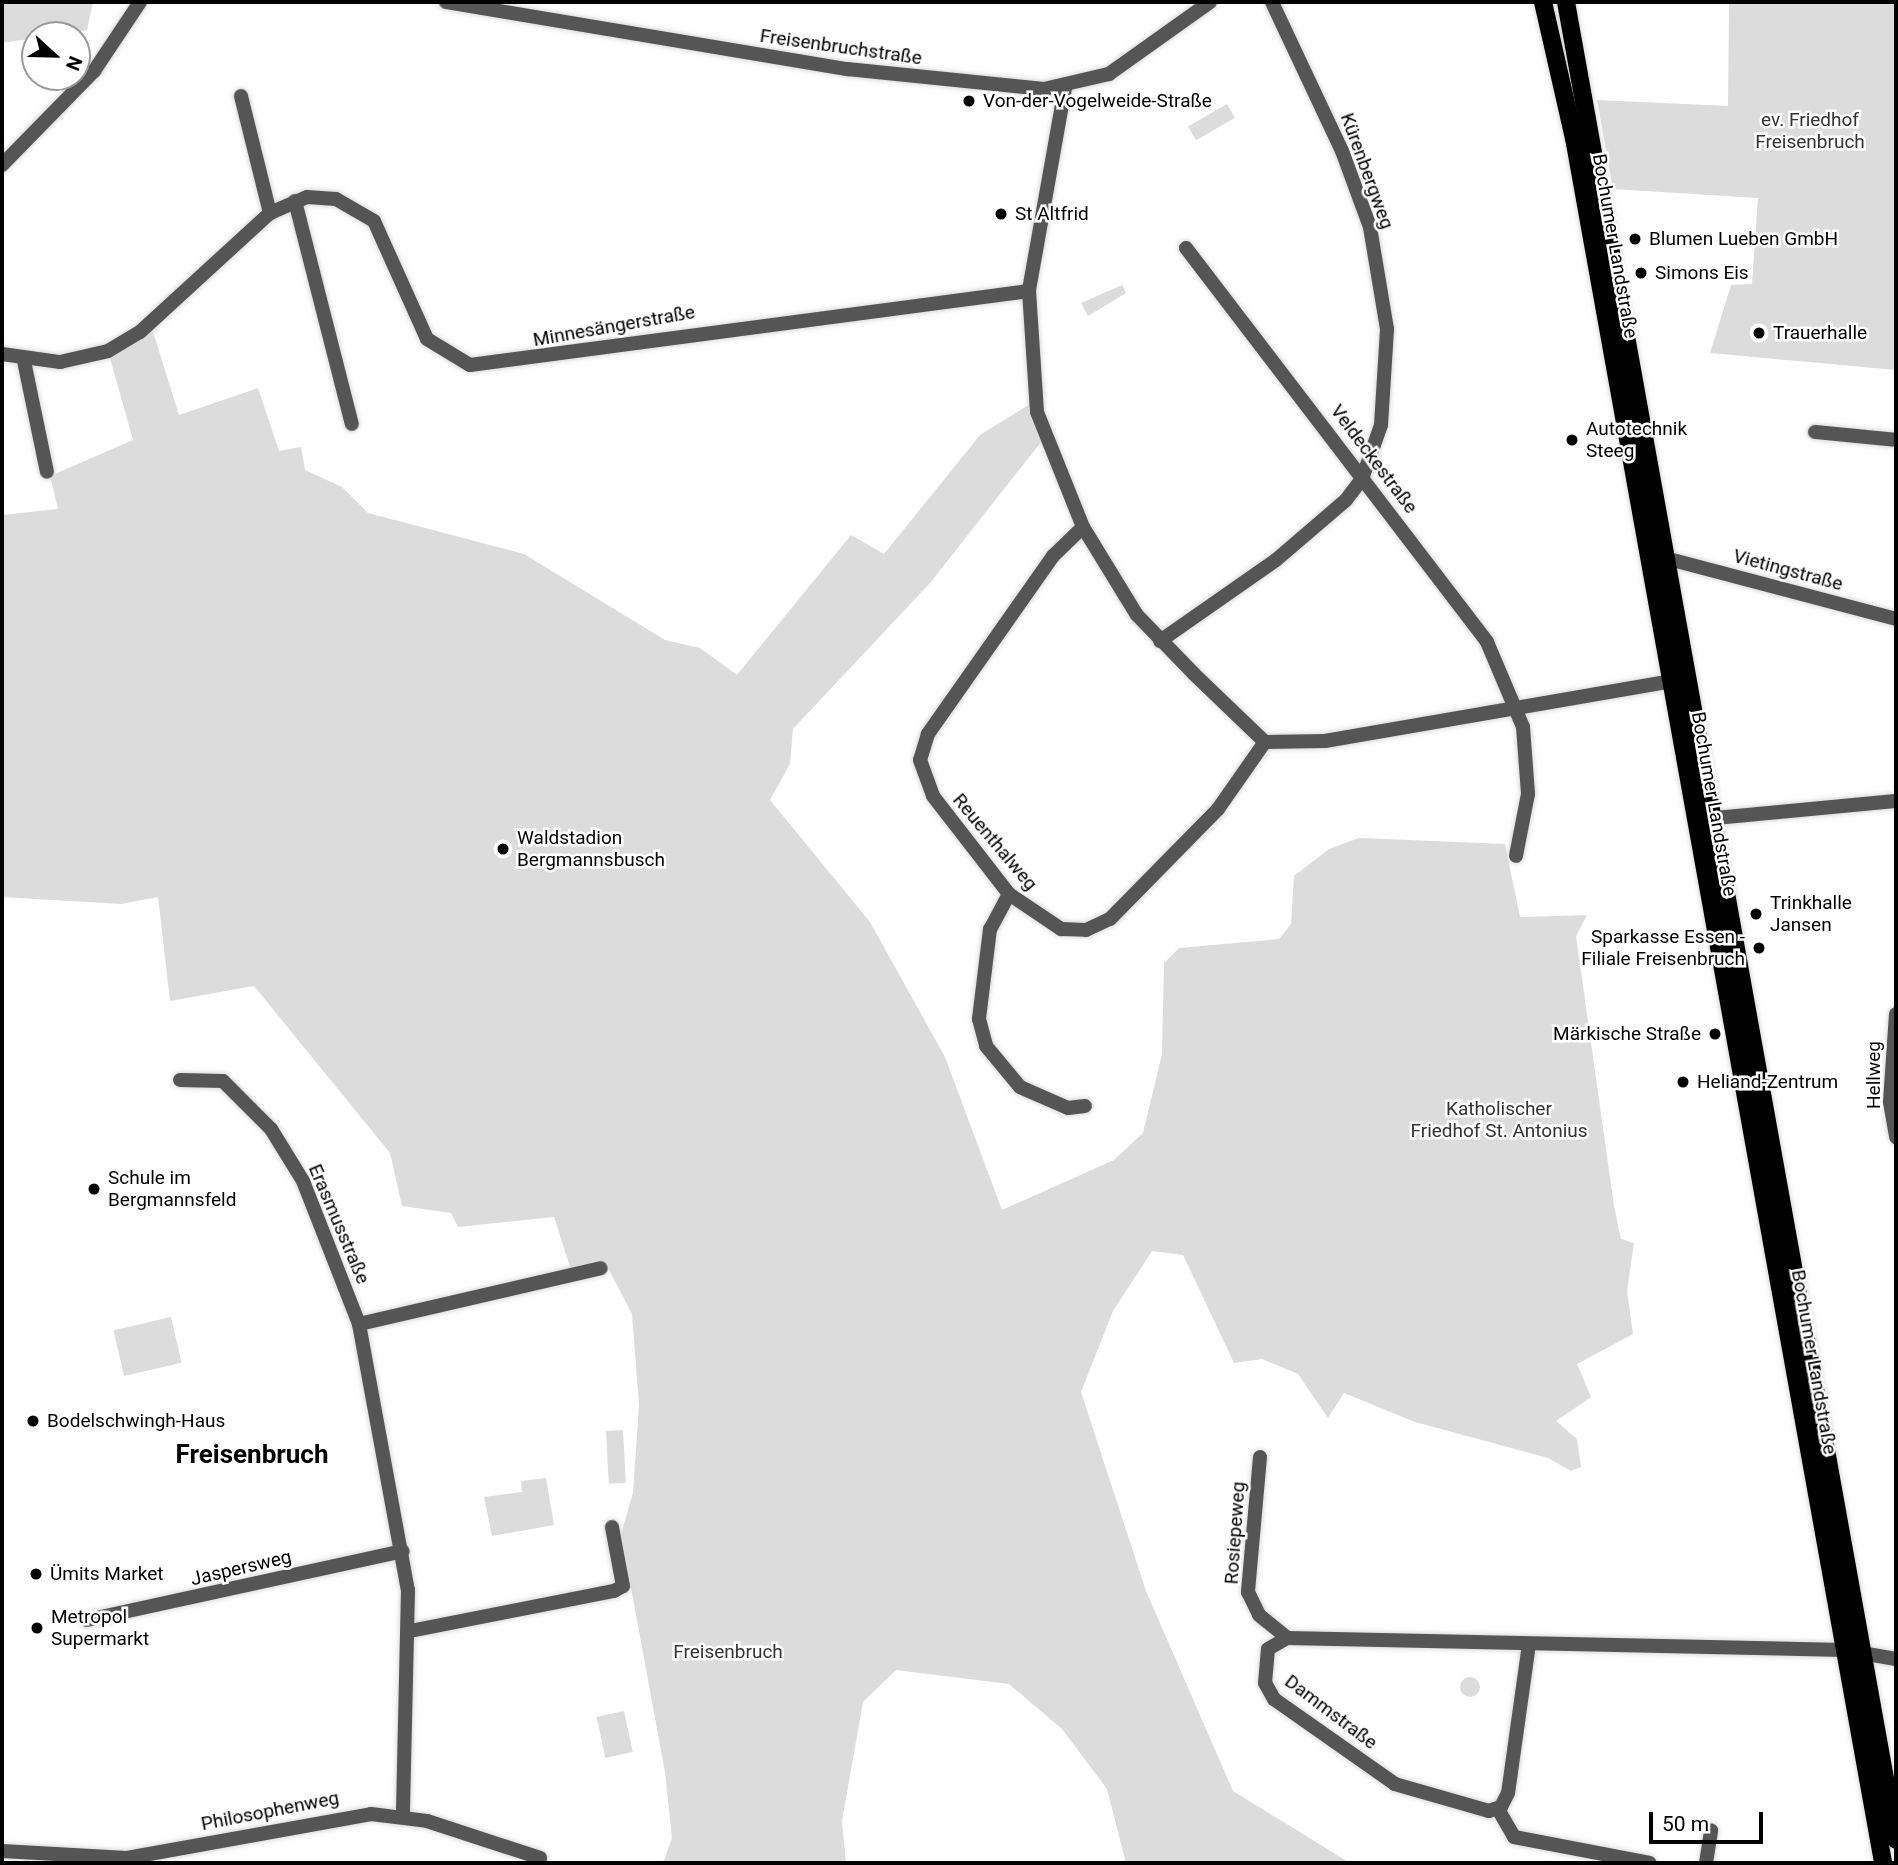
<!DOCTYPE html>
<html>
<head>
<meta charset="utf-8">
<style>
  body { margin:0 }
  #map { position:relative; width:1898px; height:1865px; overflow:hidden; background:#fff; font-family:Roboto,sans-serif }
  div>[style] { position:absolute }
  .green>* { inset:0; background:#dcdcdc; transform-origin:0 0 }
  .round { border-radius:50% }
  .roads { filter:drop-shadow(0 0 2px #dbdbdb) drop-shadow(0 0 2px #dbdbdb) }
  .minor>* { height:14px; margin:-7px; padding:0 7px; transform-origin:7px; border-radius:7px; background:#555 }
  .major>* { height:18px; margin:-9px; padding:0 9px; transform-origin:9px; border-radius:9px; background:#000 }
  .dots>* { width:19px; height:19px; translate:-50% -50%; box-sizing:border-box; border:4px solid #fff; border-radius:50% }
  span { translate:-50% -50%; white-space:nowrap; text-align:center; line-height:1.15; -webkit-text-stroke:5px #fff; paint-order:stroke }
  .street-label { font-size:19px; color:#000 }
  .poi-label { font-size:19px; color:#000 }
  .left { translate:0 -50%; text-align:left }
  .right { translate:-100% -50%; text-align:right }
  .park-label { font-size:19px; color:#333 }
  .district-label { font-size:26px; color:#000; font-weight:700 }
  .frame { position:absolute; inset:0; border:4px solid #000; pointer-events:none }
  .north { position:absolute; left:21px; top:21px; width:70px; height:70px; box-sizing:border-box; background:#fff; border:2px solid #999; border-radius:50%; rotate:112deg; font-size:19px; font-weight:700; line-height:28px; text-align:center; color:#000 }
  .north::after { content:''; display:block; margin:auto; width:24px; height:32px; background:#000; clip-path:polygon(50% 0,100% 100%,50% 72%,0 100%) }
  .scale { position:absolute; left:1649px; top:1812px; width:114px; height:32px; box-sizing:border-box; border:4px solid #000; border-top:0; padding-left:9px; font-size:21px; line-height:24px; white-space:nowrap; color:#000; -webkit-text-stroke:5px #fff; paint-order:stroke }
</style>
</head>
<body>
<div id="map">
  <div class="green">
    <i style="clip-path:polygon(2px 2px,93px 2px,87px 30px,2px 43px)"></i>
    <i style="clip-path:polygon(1729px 2px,1896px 2px,1896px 370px,1710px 353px,1731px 285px,1752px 284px,1758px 198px,1613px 189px,1597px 100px,1728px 106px)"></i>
    <i style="left:1227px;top:104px;width:16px;height:45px;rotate:60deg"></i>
    <i style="clip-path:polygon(1122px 285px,1126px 293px,1088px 316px,1081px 303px)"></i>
    <i style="clip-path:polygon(150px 322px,179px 415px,258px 388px,279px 451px,301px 447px,305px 470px,342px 487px,368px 513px,524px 554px,665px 640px,700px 648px,737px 675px,851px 535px,884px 554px,980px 435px,1035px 401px,1045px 437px,930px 583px,793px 729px,790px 764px,770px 800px,870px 922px,945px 1057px,1002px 1210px,1114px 1160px,1143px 1133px,1162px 1054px,1164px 963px,1179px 948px,1279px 939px,1291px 924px,1294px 876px,1329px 849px,1359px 838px,1505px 844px,1520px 917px,1587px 915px,1576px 936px,1614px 1206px,1621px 1239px,1634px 1243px,1627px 1291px,1633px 1334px,1577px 1364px,1591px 1397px,1556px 1421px,1577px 1439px,1581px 1467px,1571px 1471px,1548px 1458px,1415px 1422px,1344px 1393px,1328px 1418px,1298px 1374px,1262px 1359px,1234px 1363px,1183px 1255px,1152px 1251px,1113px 1311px,1081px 1392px,1146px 1591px,1233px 1791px,1350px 1863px,1126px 1863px,1107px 1789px,1062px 1729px,1009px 1684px,896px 1670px,863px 1702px,842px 1821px,846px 1863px,663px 1863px,672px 1838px,665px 1772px,621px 1534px,633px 1493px,639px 1405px,632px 1314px,606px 1264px,570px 1267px,554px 1217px,458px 1227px,451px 1213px,402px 1206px,390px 1153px,254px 986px,170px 1001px,158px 897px,121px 904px,2px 897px,2px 515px,58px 509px,50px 476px,133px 440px,108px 351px)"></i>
    <i style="left:171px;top:1317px;width:47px;height:59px;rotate:77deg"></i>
    <i style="left:623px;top:1430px;width:53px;height:17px;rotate:87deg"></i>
    <i style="clip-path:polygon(546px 1478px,554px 1525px,492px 1536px,484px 1497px,522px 1492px,521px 1481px)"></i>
    <i class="round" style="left:1460px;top:1677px;width:20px;height:20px"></i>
    <i style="left:624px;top:1711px;width:42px;height:28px;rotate:78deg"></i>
  </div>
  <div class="roads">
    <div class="minor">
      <i style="left:446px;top:2px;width:407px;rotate:9.5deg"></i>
      <i style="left:847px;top:69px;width:198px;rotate:5.8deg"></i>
      <i style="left:1044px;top:89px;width:67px;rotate:-13deg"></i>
      <i style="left:1109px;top:74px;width:124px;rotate:-35.5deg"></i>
      <i style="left:1065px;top:88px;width:206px;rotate:100.1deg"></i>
      <i style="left:1029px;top:291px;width:121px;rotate:86.2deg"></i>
      <i style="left:1037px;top:412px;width:124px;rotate:68.2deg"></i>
      <i style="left:1083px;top:527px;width:103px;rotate:58.5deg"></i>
      <i style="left:1137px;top:615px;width:82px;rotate:46deg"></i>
      <i style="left:1194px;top:674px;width:98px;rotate:43.8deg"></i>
      <i style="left:1265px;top:742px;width:60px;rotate:-1deg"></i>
      <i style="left:1325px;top:741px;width:351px;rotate:-9.8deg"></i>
      <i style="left:241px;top:96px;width:121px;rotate:76.1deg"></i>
      <i style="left:2px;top:165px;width:132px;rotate:-45.6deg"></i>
      <i style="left:94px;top:71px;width:83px;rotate:-56.3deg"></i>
      <i style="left:295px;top:201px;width:230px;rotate:75.7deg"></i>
      <i style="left:1186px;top:248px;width:496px;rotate:52.6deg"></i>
      <i style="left:1487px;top:642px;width:92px;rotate:67deg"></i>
      <i style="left:1523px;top:727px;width:67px;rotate:85.7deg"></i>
      <i style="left:1528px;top:794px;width:63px;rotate:101deg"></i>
      <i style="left:2px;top:354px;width:59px;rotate:7.9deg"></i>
      <i style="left:60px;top:362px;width:49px;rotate:-12.9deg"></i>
      <i style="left:108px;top:351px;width:37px;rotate:-31deg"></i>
      <i style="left:140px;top:332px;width:176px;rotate:-42.5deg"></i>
      <i style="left:270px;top:213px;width:40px;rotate:-23.4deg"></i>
      <i style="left:307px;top:197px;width:29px;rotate:4deg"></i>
      <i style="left:336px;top:199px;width:44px;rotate:30.1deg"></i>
      <i style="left:374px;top:221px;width:129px;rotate:65.8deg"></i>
      <i style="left:427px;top:339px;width:50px;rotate:31.2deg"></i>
      <i style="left:470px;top:365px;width:564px;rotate:-7.54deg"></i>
      <i style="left:24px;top:361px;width:113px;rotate:78.3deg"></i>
      <i style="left:1815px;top:432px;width:81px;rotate:5.6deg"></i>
      <i style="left:1083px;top:527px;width:42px;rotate:136deg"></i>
      <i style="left:1053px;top:556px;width:218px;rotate:125.1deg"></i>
      <i style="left:928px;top:734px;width:27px;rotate:107deg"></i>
      <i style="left:920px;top:760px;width:38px;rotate:70deg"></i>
      <i style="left:933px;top:796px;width:124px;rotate:52.2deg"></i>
      <i style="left:1009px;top:894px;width:63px;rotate:33.9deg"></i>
      <i style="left:1061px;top:929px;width:25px;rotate:2deg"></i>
      <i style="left:1086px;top:930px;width:26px;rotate:-25deg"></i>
      <i style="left:1110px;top:919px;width:154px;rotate:-45.5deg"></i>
      <i style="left:1218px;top:809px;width:82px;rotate:-55deg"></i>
      <i style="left:1669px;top:559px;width:235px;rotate:14.8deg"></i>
      <i style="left:1160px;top:641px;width:141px;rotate:-34.9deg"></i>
      <i style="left:1276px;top:560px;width:92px;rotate:-40.6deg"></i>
      <i style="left:1346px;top:500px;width:26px;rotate:-53deg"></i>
      <i style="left:1362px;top:479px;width:57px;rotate:-70.6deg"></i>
      <i style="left:1381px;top:425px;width:96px;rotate:-86.4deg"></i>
      <i style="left:1387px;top:329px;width:103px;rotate:-99.5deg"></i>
      <i style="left:1370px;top:227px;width:81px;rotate:-110.2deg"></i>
      <i style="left:1342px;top:151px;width:165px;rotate:-115.2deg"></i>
      <i style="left:1704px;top:819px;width:193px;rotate:-5.4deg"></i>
      <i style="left:1009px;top:894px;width:40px;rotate:118deg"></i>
      <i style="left:990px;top:929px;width:91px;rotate:97deg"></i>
      <i style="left:979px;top:1019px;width:28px;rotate:75deg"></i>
      <i style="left:986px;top:1046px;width:53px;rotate:50.3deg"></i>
      <i style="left:1020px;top:1087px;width:52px;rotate:23.6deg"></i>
      <i style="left:1068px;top:1108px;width:17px;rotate:-7deg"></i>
      <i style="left:1896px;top:1014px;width:88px;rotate:93.9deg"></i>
      <i style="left:1890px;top:1102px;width:36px;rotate:80deg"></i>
      <i style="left:180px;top:1080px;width:43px;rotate:1.3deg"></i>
      <i style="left:223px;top:1081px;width:68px;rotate:45deg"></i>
      <i style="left:271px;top:1129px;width:61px;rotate:58.4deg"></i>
      <i style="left:303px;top:1181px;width:154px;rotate:68.6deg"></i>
      <i style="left:359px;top:1324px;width:270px;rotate:79.6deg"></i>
      <i style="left:408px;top:1590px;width:226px;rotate:91.3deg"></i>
      <i style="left:359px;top:1324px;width:248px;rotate:-13deg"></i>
      <i style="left:1260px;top:1457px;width:136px;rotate:95.1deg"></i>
      <i style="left:1248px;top:1592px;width:25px;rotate:64deg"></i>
      <i style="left:1259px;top:1615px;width:36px;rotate:39deg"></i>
      <i style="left:87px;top:1620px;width:323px;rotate:-12.3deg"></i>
      <i style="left:410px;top:1631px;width:208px;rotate:-11.1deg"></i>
      <i style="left:614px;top:1591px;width:10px;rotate:-29deg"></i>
      <i style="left:623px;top:1586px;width:60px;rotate:-100.6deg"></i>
      <i style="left:1529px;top:1644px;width:150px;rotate:98deg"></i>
      <i style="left:1508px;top:1793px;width:16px;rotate:117deg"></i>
      <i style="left:1501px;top:1807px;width:13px;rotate:162deg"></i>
      <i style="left:1489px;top:1811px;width:98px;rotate:-164deg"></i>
      <i style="left:1395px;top:1784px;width:148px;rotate:-144.9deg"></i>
      <i style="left:1274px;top:1699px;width:18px;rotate:-119deg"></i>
      <i style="left:1265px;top:1683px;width:34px;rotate:-85deg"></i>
      <i style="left:1268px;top:1649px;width:22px;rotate:-30deg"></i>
      <i style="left:1287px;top:1638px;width:557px;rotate:1.23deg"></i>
      <i style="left:1844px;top:1650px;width:53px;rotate:9.8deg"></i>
      <i style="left:1498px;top:1809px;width:32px;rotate:60deg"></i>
      <i style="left:1514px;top:1837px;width:138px;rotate:10.8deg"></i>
      <i style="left:2px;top:1851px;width:125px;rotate:3.2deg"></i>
      <i style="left:127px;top:1858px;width:248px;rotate:-10.2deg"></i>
      <i style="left:371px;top:1814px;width:56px;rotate:7.1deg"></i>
      <i style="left:427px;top:1821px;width:119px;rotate:18.1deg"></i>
      <i style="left:1706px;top:1863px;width:33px;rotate:-81deg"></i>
    </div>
    <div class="major">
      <i style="left:1543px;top:2px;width:139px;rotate:77.2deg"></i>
      <i style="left:1574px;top:138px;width:1752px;rotate:79.84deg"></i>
      <i style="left:1566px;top:2px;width:1867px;rotate:79.82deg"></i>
    </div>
  </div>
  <div class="dots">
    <i style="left:969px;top:101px;background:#000"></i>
    <i style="left:1001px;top:214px;background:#000"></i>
    <i style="left:1635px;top:239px;background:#000"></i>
    <i style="left:1641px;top:273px;background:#000"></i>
    <i style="left:1759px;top:333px;background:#000"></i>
    <i style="left:1572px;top:440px;background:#000"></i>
    <i style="left:503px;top:849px;background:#000"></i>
    <i style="left:1756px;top:914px;background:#000"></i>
    <i style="left:1759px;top:948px;background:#000"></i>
    <i style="left:1715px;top:1034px;background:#000"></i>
    <i style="left:1683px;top:1082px;background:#000"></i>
    <i style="left:94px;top:1189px;background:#000"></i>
    <i style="left:33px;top:1421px;background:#000"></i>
    <i style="left:36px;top:1574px;background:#000"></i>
    <i style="left:37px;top:1628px;background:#000"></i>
  </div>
  <div class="street-label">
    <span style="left:841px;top:47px;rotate:8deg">Freisenbruchstraße</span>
    <span style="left:1367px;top:171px;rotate:70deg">Kürenbergweg</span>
    <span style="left:1615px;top:246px;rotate:80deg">Bochumer Landstraße</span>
    <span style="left:614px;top:326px;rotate:-10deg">Minnesängerstraße</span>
    <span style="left:1374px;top:459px;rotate:53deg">Veldeckestraße</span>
    <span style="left:1788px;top:570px;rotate:15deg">Vietingstraße</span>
    <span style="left:1714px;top:804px;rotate:80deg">Bochumer Landstraße</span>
    <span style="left:995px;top:842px;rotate:50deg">Reuenthalweg</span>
    <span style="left:1874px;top:1075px;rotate:-90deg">Hellweg</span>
    <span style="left:339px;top:1224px;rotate:67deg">Erasmusstraße</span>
    <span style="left:1814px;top:1362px;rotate:80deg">Bochumer Landstraße</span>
    <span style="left:1235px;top:1533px;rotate:-86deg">Rosiepeweg</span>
    <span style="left:241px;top:1568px;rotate:-13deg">Jaspersweg</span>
    <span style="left:1331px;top:1712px;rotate:37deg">Dammstraße</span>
    <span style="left:270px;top:1811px;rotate:-11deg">Philosophenweg</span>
  </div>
  <div class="poi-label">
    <span class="left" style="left:983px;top:101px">Von-der-Vogelweide-Straße</span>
    <span class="left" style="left:1015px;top:214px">St Altfrid</span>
    <span class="left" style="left:1649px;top:239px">Blumen Lueben GmbH</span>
    <span class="left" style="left:1655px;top:273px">Simons Eis</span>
    <span class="left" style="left:1773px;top:333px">Trauerhalle</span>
    <span class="left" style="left:1586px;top:440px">Autotechnik<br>Steeg</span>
    <span class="left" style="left:517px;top:849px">Waldstadion<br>Bergmannsbusch</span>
    <span class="left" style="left:1770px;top:914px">Trinkhalle<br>Jansen</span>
    <span class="right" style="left:1745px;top:948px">Sparkasse Essen -<br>Filiale Freisenbruch</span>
    <span class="right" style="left:1701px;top:1034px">Märkische Straße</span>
    <span class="left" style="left:1697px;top:1082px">Heliand-Zentrum</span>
    <span class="left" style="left:108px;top:1189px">Schule im<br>Bergmannsfeld</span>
    <span class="left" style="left:47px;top:1421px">Bodelschwingh-Haus</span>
    <span class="left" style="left:50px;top:1574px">Ümits Market</span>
    <span class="left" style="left:51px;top:1628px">Metropol<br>Supermarkt</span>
  </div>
  <div class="park-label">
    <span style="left:1810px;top:131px">ev. Friedhof<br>Freisenbruch</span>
    <span style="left:1499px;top:1120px">Katholischer<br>Friedhof St. Antonius</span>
    <span style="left:728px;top:1652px">Freisenbruch</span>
  </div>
  <div class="district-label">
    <span style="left:252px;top:1455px">Freisenbruch</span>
  </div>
  <div class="frame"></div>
  <div class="north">N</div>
  <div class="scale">50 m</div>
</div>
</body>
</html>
